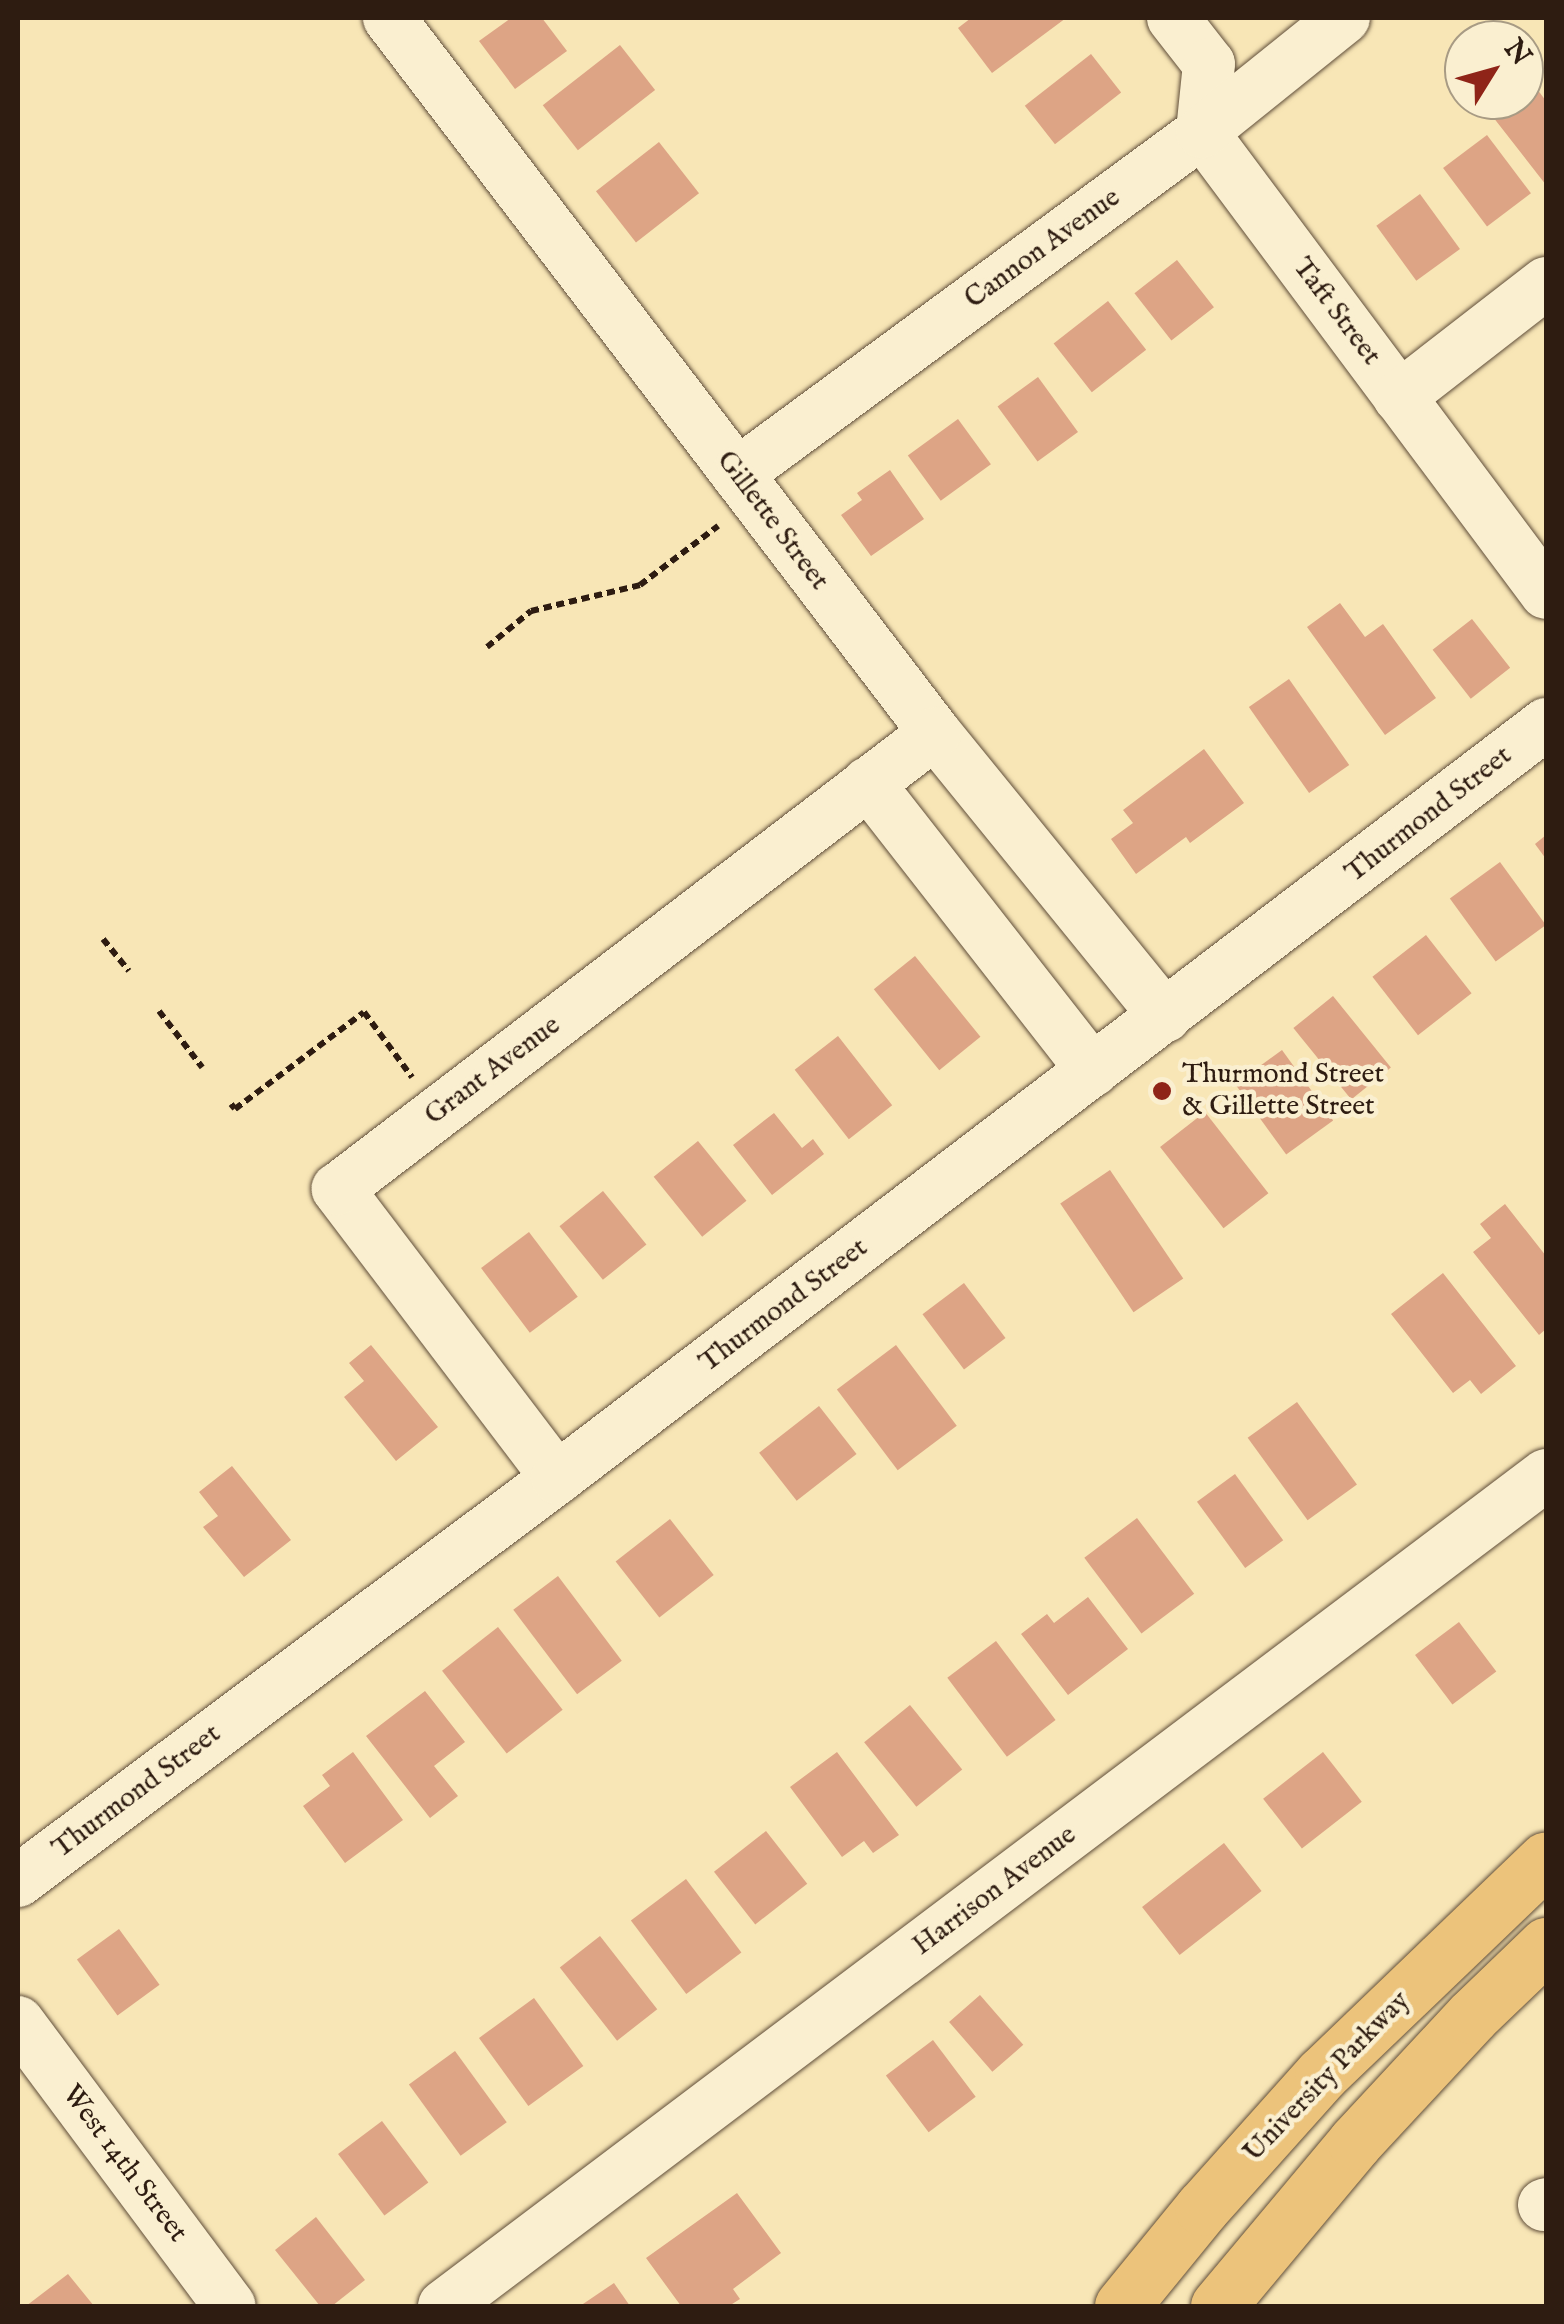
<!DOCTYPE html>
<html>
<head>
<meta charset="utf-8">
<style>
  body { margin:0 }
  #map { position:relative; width:1564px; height:2324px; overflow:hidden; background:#f8e6b6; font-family:"IM FELL English",serif }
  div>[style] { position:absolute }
  .building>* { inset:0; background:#dda485; transform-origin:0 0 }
  .path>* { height:6px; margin-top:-3px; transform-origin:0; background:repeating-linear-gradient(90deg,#2e1c11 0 8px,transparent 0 13px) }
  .roads { filter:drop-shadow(0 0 2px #604e3a) drop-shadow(0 0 2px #604e3a) }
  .minor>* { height:52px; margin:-26px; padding:0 26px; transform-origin:26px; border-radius:26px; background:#faefd0 }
  .major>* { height:55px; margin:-27.5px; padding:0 27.5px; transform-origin:27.5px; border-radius:27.5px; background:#ecc37b }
  .dots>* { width:28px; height:28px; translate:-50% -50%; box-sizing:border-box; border:5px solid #faefd0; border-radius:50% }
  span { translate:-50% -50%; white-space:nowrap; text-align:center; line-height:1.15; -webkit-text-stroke:9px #faefd0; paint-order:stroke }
  .street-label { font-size:28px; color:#2e1c11 }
  .poi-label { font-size:28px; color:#2e1c11 }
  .left { translate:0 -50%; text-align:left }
  .frame { position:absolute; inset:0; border:20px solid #2e1c11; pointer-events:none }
  .north { position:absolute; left:1444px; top:20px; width:100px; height:100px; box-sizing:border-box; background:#faefd0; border:2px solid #a89b84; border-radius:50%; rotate:53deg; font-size:28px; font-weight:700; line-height:40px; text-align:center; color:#2e1c11 }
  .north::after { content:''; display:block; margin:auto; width:35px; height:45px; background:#8f2418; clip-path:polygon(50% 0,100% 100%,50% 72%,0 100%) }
</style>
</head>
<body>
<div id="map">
  <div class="building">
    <i style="clip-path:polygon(511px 18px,542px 18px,567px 51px,515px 89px,479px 41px)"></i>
    <i style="clip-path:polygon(971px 18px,1066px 18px,992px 73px,958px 28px)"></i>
    <i style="left:620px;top:45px;width:57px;height:98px;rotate:52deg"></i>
    <i style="left:1091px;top:54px;width:49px;height:84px;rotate:52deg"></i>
    <i style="clip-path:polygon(1534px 85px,1546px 101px,1546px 185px,1493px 117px,1515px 100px,1524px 100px,1524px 93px)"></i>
    <i style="left:1487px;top:135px;width:73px;height:55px;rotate:53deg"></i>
    <i style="left:659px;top:142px;width:65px;height:80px;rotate:52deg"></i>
    <i style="left:1420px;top:194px;width:68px;height:54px;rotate:54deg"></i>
    <i style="left:1177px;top:260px;width:60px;height:54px;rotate:52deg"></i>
    <i style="left:1108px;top:301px;width:62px;height:69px;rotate:52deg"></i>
    <i style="left:1038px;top:377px;width:68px;height:50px;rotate:54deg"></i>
    <i style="left:958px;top:419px;width:56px;height:62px;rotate:54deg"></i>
    <i style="clip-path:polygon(890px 470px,924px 519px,871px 556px,841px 515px,862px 500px,857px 493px)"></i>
    <i style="clip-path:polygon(1340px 603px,1365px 637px,1383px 624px,1436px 698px,1385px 735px,1307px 627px)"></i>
    <i style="left:1472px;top:619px;width:62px;height:50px;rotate:52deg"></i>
    <i style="left:1289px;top:679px;width:105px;height:49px;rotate:55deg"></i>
    <i style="clip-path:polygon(1204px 749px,1244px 803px,1190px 843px,1186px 837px,1136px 874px,1111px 839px,1133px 823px,1123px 810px)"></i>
    <i style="clip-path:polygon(1546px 835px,1546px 859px,1535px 844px)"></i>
    <i style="left:1500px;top:862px;width:78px;height:62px;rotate:54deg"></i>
    <i style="left:1426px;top:935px;width:74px;height:68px;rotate:52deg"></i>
    <i style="left:915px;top:956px;width:104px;height:53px;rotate:51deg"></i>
    <i style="left:1333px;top:996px;width:92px;height:51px;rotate:51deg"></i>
    <i style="left:838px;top:1036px;width:88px;height:55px;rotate:52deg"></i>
    <i style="left:1282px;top:1050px;width:87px;height:58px;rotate:54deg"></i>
    <i style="left:1205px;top:1112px;width:103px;height:57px;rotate:52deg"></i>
    <i style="clip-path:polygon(774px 1113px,802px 1148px,813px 1139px,824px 1154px,772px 1195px,733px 1145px)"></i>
    <i style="left:698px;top:1141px;width:77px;height:57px;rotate:51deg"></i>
    <i style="left:1110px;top:1170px;width:131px;height:60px;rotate:56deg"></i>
    <i style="left:603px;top:1191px;width:69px;height:56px;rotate:51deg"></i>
    <i style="clip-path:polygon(1505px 1204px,1546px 1256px,1546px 1329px,1539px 1335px,1473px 1252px,1491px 1238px,1480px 1224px)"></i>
    <i style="left:529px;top:1232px;width:81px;height:60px;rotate:53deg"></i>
    <i style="clip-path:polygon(1443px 1273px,1516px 1366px,1481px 1394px,1470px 1380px,1453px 1393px,1391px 1314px)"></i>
    <i style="left:964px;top:1283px;width:69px;height:52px;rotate:53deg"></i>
    <i style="clip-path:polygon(371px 1345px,438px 1427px,396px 1461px,344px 1397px,364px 1381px,349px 1363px)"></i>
    <i style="left:896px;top:1345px;width:101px;height:74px;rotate:53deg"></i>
    <i style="left:1297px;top:1402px;width:102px;height:61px;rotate:54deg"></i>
    <i style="left:819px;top:1406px;width:61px;height:76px;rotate:52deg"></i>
    <i style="clip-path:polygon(232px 1466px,291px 1540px,244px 1577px,203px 1527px,218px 1516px,199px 1492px)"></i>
    <i style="left:1235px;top:1474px;width:82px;height:47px;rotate:54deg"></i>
    <i style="left:1137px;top:1518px;width:95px;height:66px;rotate:53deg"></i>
    <i style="left:670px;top:1519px;width:71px;height:69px;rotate:52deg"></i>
    <i style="left:558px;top:1576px;width:106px;height:56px;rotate:53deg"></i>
    <i style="clip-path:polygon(1088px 1597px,1128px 1649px,1068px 1695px,1021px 1634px,1047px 1614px,1054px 1623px)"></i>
    <i style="left:1459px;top:1622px;width:62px;height:55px;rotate:53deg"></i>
    <i style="left:498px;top:1627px;width:105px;height:71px;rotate:52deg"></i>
    <i style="left:996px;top:1641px;width:99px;height:61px;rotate:53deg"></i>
    <i style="clip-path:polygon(425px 1691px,465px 1742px,434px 1766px,458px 1796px,430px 1818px,366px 1736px)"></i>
    <i style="left:910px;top:1705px;width:83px;height:59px;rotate:51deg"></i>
    <i style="clip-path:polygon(353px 1752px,403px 1820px,345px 1863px,303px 1806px,330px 1786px,322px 1775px)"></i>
    <i style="clip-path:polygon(837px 1752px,899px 1835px,873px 1853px,864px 1841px,842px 1857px,790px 1787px)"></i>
    <i style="left:1323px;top:1752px;width:63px;height:76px;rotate:52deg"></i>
    <i style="left:766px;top:1831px;width:67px;height:66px;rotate:52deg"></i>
    <i style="left:1224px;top:1843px;width:61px;height:104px;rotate:52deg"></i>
    <i style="left:686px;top:1879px;width:92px;height:69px;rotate:53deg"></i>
    <i style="left:119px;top:1929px;width:69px;height:52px;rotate:54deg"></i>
    <i style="left:600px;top:1936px;width:93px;height:51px;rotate:52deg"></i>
    <i style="left:980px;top:1995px;width:66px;height:41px;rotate:49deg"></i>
    <i style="left:534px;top:1998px;width:84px;height:68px;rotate:54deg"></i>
    <i style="left:933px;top:2040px;width:71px;height:59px;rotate:53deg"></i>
    <i style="left:455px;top:2051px;width:88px;height:57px;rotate:54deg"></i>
    <i style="left:382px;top:2121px;width:77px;height:55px;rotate:53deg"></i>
    <i style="clip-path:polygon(737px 2193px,781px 2253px,733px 2289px,740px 2299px,729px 2306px,681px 2306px,646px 2258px)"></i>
    <i style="clip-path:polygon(316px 2217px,365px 2280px,332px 2306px,320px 2306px,275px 2250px)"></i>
    <i style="clip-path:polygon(68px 2274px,94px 2306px,26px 2306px)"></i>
    <i style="clip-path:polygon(614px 2283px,630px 2306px,580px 2306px)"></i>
  </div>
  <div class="path">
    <i style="left:487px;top:647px;width:57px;rotate:-39.3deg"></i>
    <i style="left:531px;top:611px;width:112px;rotate:-13.4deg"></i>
    <i style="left:640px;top:585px;width:98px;rotate:-37.1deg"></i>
    <i style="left:103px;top:939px;width:41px;rotate:50.9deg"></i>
    <i style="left:159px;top:1011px;width:71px;rotate:52.5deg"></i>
    <i style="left:231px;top:1104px;width:6px;rotate:51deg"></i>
    <i style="left:235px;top:1109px;width:161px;rotate:-36.9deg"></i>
    <i style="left:364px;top:1012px;width:81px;rotate:53.6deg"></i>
  </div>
  <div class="roads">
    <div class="minor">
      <i style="left:389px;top:18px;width:900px;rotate:52.63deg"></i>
      <i style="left:935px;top:733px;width:365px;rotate:50.9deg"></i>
      <i style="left:1173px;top:18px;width:58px;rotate:52deg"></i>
      <i style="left:1209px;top:64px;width:68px;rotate:95.9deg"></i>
      <i style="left:1202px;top:132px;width:575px;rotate:53.27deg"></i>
      <i style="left:1399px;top:397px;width:186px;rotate:-37.8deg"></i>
      <i style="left:737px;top:474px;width:577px;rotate:-36.33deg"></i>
      <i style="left:1202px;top:132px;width:182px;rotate:-38.8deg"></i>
      <i style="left:868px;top:783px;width:365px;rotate:52deg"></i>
      <i style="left:557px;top:1478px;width:363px;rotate:-127.2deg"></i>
      <i style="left:338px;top:1189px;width:751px;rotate:-37.37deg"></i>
      <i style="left:18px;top:1881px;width:673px;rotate:-36.78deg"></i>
      <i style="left:557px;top:1478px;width:1244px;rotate:-37.32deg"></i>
      <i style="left:18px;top:2022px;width:354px;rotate:53.3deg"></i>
      <i style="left:1544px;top:2205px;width:2px;rotate:-27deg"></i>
      <i style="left:444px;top:2306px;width:1380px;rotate:-37.02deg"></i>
    </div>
    <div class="major">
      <i style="left:1122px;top:2306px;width:127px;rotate:-50.8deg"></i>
      <i style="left:1202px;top:2208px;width:180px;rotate:-48.2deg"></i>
      <i style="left:1322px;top:2074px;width:310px;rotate:-43.8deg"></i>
      <i style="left:1218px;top:2306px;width:214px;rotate:-50.1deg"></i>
      <i style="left:1355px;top:2142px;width:172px;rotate:-47.1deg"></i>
      <i style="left:1472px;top:2016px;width:103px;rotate:-43.8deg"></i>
    </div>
  </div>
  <div class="dots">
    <i style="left:1162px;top:1091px;background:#8f2418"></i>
  </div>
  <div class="street-label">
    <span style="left:1043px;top:249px;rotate:-36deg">Cannon Avenue</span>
    <span style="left:1336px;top:312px;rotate:53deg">Taft Street</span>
    <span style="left:772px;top:521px;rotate:53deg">Gillette Street</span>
    <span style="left:1429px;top:815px;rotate:-38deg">Thurmond Street</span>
    <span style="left:493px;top:1071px;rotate:-37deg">Grant Avenue</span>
    <span style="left:784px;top:1306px;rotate:-37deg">Thurmond Street</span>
    <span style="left:137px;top:1792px;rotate:-37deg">Thurmond Street</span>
    <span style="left:995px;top:1891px;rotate:-37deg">Harrison Avenue</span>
    <span style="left:1327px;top:2077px;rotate:-46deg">University Parkway</span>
    <span style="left:124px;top:2164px;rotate:53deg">West 14th Street</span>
  </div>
  <div class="poi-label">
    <span class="left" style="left:1182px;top:1091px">Thurmond Street<br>&amp; Gillette Street</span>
  </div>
  <div class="frame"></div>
  <div class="north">N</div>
</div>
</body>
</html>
